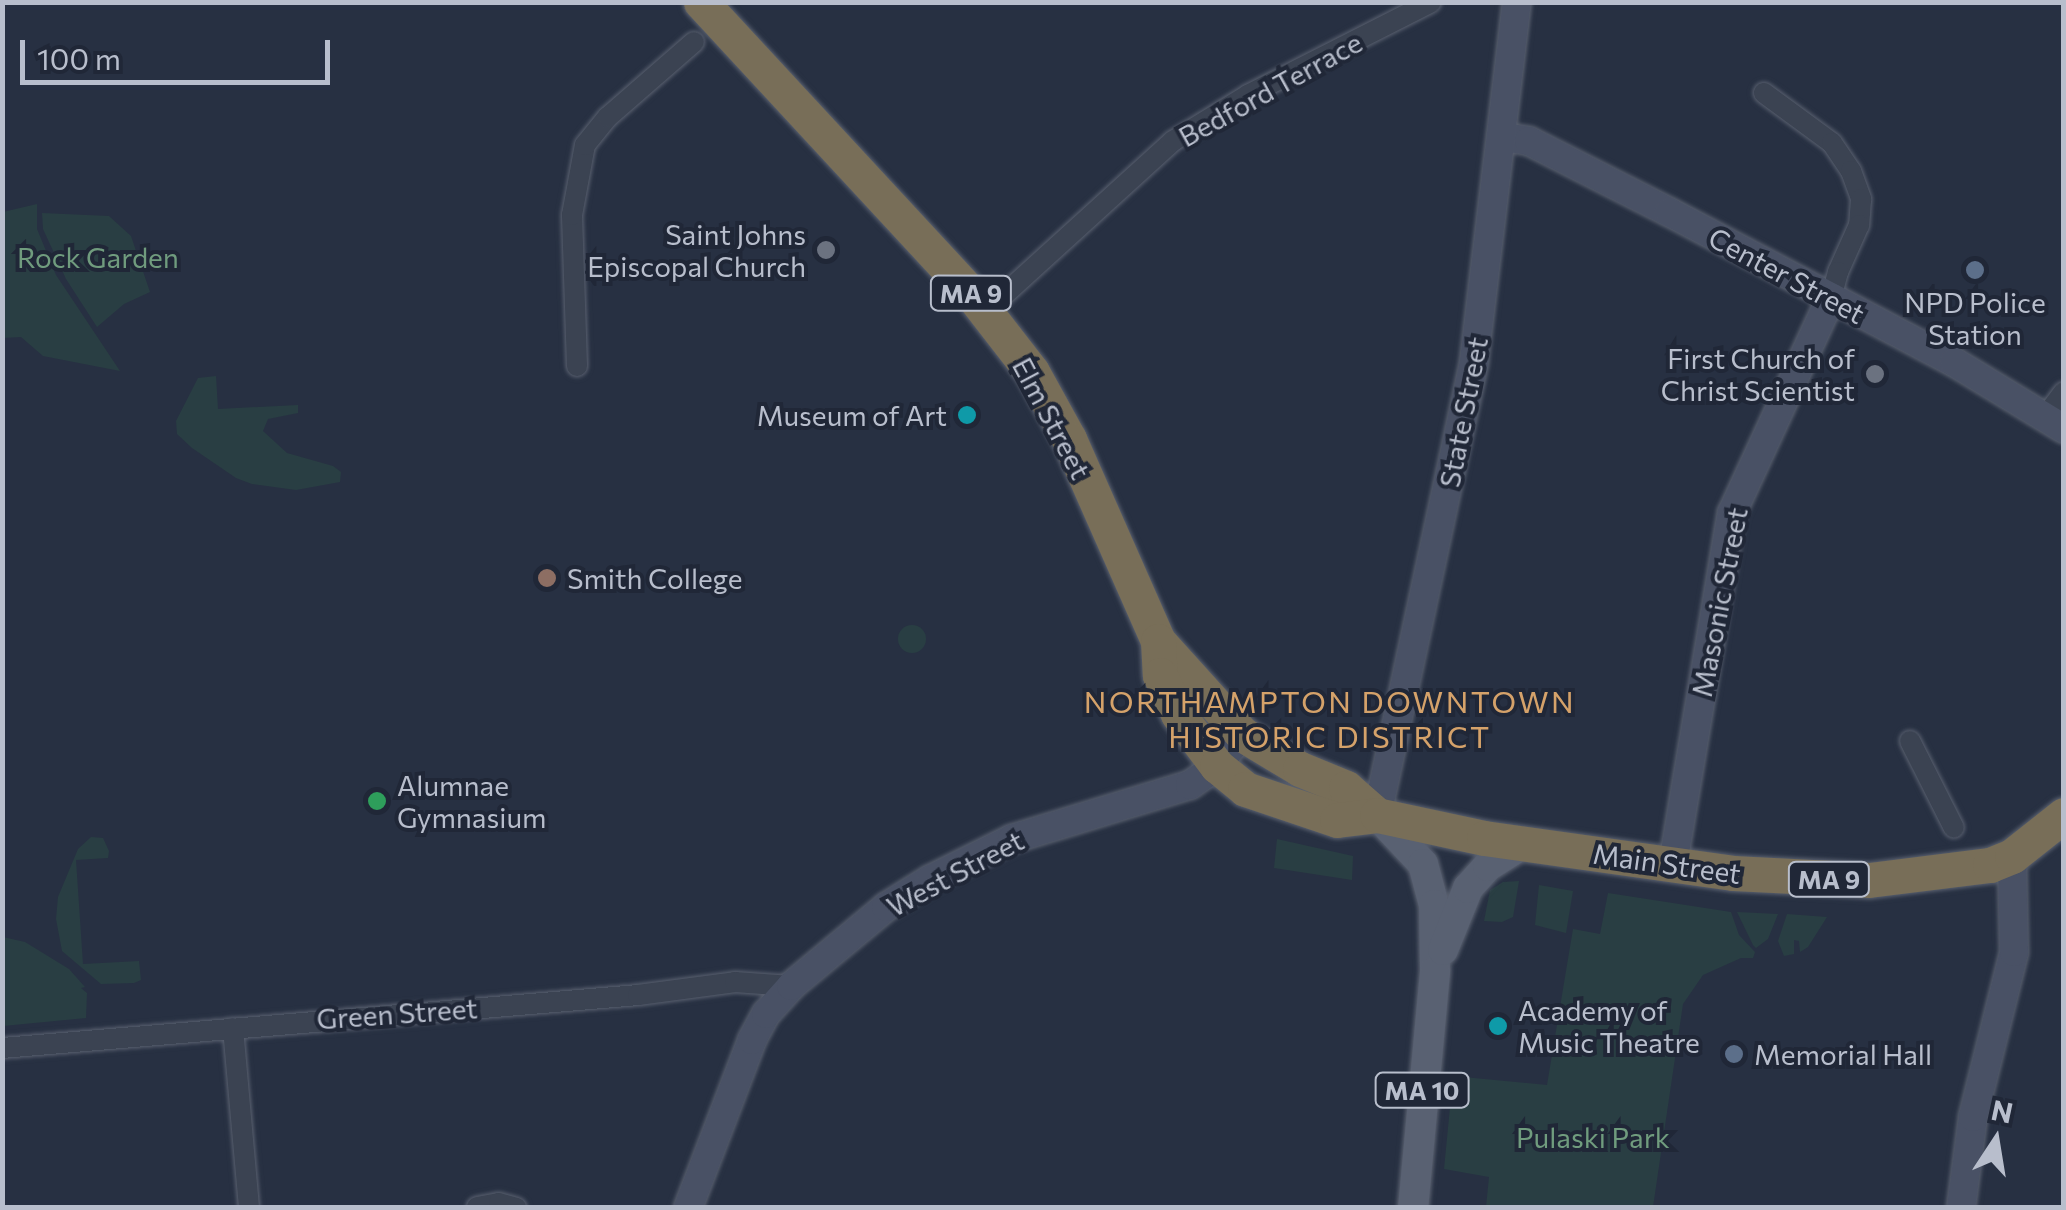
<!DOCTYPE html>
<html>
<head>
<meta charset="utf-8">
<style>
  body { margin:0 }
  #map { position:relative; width:2066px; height:1210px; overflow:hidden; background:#273042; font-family:Commissioner,sans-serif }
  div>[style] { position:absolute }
  .green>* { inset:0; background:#293e43 }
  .round { border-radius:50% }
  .roads { filter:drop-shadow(0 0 2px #59606f) drop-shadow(0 0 2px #59606f) }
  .street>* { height:20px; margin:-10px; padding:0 10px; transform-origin:10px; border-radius:10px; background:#3b4352 }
  .secondary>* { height:28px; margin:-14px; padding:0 14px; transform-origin:14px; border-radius:14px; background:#495165 }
  .primary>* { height:30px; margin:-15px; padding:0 15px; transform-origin:15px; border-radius:15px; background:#596172 }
  .highway>* { height:35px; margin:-17.5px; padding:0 17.5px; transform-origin:17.5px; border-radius:17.5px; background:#786e58 }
  .dots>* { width:28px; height:28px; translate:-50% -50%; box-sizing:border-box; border:5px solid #202737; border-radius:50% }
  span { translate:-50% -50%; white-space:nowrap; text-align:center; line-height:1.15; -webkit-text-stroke:8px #202737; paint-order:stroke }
  .shield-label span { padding:2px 8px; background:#202737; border:2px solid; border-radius:8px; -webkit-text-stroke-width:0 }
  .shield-label { font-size:25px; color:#b8becc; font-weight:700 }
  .street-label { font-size:28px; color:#b8becc }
  .poi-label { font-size:28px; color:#b8becc }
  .right { translate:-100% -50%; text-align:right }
  .left { translate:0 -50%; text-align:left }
  .park-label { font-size:28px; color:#709c7e }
  .neighbourhood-label { font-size:30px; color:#d5a26a; letter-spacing:2.5px }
  .frame { position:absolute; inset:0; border:5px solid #b8becc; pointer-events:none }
  .north { position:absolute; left:1946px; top:1090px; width:100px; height:100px; -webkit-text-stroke:8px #202737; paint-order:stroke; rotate:12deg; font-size:28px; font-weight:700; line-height:40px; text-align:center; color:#b8becc }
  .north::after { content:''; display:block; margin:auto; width:35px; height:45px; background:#b8becc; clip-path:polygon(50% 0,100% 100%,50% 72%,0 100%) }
  .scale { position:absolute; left:20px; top:40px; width:310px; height:45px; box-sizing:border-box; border:5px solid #b8becc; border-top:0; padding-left:12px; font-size:30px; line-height:35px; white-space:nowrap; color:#b8becc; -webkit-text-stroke:8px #202737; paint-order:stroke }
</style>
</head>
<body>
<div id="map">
  <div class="green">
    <i style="clip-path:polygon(37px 204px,37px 229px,56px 275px,120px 371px,43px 356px,21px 337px,3px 338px,3px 212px)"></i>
    <i style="clip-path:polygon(42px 213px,109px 216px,131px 236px,150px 292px,124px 304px,97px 327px,66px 279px,43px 229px)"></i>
    <i style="clip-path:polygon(216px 376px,218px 409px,298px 405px,298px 413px,268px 419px,263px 431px,287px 453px,333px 466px,341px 472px,340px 482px,296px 490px,252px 484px,236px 478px,192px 448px,177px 434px,176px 421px,198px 378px)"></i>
    <i class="round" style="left:898px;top:625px;width:28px;height:28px"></i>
    <i style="clip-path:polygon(91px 837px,103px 838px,109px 851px,108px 858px,76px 860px,83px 964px,139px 961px,141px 980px,134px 983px,101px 984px,62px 951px,56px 919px,58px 897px,78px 849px)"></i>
    <i style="clip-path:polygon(1277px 839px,1353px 856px,1352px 880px,1274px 868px)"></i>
    <i style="clip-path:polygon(1519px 881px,1513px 917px,1502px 922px,1484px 921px,1490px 890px,1503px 882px)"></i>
    <i style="clip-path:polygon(1539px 885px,1573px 891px,1566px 933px,1535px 925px)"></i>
    <i style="clip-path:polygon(1608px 893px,1731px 912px,1739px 935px,1755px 952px,1753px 958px,1741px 958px,1703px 975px,1683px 1004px,1653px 1207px,1486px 1207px,1489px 1177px,1444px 1169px,1453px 1076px,1547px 1085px,1573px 929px,1600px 934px)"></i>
    <i style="clip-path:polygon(1737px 912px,1778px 914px,1768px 939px,1756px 948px,1753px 945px)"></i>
    <i style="clip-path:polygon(1787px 914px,1827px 917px,1808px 947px,1800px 952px,1799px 941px,1794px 940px,1794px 954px,1784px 956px,1778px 941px)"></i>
    <i style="clip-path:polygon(3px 937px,25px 942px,69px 969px,85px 987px,81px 988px,87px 993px,86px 1018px,3px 1026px)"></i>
  </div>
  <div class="roads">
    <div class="street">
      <i style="left:1764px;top:93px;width:84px;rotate:36.3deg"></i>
      <i style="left:1832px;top:143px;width:34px;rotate:56deg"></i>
      <i style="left:1851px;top:171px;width:30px;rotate:70deg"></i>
      <i style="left:1861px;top:199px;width:26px;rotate:94deg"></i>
      <i style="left:1859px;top:225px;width:51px;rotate:114.1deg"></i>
      <i style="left:1838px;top:272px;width:27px;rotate:105deg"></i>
      <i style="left:985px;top:312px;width:254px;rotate:-42.3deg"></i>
      <i style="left:1173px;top:141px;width:88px;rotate:-31.5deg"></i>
      <i style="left:1248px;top:95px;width:205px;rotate:-26.9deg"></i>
      <i style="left:577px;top:366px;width:151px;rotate:-91.9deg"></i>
      <i style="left:572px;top:215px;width:71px;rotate:-79.5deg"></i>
      <i style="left:585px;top:145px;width:36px;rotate:-51deg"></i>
      <i style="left:608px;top:117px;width:114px;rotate:-41.1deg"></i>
      <i style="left:2045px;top:417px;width:31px;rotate:-53deg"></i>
      <i style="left:1910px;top:741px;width:97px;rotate:63.2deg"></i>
      <i style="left:233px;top:1028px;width:181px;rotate:84.9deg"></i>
      <i style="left:2px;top:1048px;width:638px;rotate:-4.76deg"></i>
      <i style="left:638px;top:995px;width:98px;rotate:-7.6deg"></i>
      <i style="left:735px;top:982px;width:56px;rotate:4.1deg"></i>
      <i style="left:477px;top:1207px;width:22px;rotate:-10deg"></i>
      <i style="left:499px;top:1203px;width:18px;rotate:16deg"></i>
    </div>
    <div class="secondary">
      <i style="left:1504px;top:137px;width:25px;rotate:9deg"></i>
      <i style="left:1529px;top:141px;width:157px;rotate:26.9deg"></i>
      <i style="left:1669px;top:212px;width:322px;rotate:27.8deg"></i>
      <i style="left:1954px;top:362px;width:129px;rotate:31.3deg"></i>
      <i style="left:1377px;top:815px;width:464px;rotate:-77.9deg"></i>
      <i style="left:1474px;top:361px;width:362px;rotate:-83.2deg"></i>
      <i style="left:1673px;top:864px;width:356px;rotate:-80.5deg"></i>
      <i style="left:1732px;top:513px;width:237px;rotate:-65.3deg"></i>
      <i style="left:688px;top:1208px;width:180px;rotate:-69.1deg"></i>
      <i style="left:752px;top:1040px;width:30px;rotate:-62deg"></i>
      <i style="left:766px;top:1014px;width:38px;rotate:-48deg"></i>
      <i style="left:791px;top:986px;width:124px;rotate:-39.7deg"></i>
      <i style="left:886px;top:907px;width:53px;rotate:-31.9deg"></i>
      <i style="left:931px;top:879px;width:90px;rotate:-26.3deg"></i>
      <i style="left:1012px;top:839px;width:186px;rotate:-16.9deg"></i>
      <i style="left:1190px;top:785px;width:33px;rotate:-35deg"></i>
      <i style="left:1217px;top:766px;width:41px;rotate:-52deg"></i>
      <i style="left:1961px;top:1208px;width:92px;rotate:-82.5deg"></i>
      <i style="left:1973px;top:1117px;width:170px;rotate:-76deg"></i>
      <i style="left:2014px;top:952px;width:96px;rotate:-91.2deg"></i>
    </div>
    <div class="primary">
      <i style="left:1377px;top:815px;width:67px;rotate:46.8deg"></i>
      <i style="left:1423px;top:864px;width:42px;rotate:75deg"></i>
      <i style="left:1434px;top:905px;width:67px;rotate:89.1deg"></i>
      <i style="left:1435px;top:972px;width:237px;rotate:95.3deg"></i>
      <i style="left:1443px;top:950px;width:67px;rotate:-68deg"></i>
      <i style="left:1468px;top:888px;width:30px;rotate:-48deg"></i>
      <i style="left:1488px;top:866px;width:41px;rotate:-32.2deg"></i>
    </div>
    <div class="highway">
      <i style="left:701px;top:2px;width:396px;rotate:47.2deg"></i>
      <i style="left:970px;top:292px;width:101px;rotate:52.2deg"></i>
      <i style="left:1032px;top:372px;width:77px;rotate:61.1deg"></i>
      <i style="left:1069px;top:439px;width:221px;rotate:66.2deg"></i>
      <i style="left:1158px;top:641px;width:125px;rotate:47.9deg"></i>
      <i style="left:1242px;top:734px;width:68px;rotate:31.1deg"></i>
      <i style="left:1300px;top:769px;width:50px;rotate:22.4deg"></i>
      <i style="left:1346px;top:788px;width:41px;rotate:41.1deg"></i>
      <i style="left:1158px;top:641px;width:34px;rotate:87deg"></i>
      <i style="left:1160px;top:675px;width:43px;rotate:65.2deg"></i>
      <i style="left:1178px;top:714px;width:65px;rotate:53.1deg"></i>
      <i style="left:1217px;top:766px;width:36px;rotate:39deg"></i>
      <i style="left:1245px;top:789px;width:97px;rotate:18.6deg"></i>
      <i style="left:1337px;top:820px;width:40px;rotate:-7.1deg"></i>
      <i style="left:1377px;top:815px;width:109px;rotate:12.1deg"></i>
      <i style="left:1484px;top:838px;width:251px;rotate:8deg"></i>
      <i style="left:1733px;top:873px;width:136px;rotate:2.9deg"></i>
      <i style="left:1869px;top:880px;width:122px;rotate:-7.1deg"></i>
      <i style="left:1990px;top:865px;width:24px;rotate:-22deg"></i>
      <i style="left:2012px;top:856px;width:66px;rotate:-38.3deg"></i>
    </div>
  </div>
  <div class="dots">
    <i style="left:826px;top:250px;background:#6b7280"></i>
    <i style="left:1975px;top:270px;background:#5c6f8a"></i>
    <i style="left:1875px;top:374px;background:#6b7280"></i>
    <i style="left:967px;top:415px;background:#0f9aa8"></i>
    <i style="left:547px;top:578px;background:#8d6e63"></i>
    <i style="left:377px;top:801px;background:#2e9e5b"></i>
    <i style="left:1498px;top:1026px;background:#0f9aa8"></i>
    <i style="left:1734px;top:1054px;background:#5c6f8a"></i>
  </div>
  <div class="shield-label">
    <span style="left:971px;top:293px">MA 9</span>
    <span style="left:1829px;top:879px">MA 9</span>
    <span style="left:1422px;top:1090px">MA 10</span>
  </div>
  <div class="street-label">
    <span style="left:1270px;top:89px;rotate:-29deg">Bedford Terrace</span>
    <span style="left:1787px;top:275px;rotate:28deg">Center Street</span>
    <span style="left:1463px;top:412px;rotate:-79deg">State Street</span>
    <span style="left:1052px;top:418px;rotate:62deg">Elm Street</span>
    <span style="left:1719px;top:602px;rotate:-79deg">Masonic Street</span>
    <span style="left:1667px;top:863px;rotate:8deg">Main Street</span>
    <span style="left:955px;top:873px;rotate:-28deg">West Street</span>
    <span style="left:397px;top:1013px;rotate:-4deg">Green Street</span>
  </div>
  <div class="poi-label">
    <span class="right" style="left:806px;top:250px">Saint Johns<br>Episcopal Church</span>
    <span style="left:1975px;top:318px">NPD Police<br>Station</span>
    <span class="right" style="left:1855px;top:374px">First Church of<br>Christ Scientist</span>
    <span class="right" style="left:947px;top:415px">Museum of Art</span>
    <span class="left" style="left:567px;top:578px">Smith College</span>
    <span class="left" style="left:397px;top:801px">Alumnae<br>Gymnasium</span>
    <span class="left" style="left:1518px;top:1026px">Academy of<br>Music Theatre</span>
    <span class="left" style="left:1754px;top:1054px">Memorial Hall</span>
  </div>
  <div class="park-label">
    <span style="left:98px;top:257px">Rock Garden</span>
    <span style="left:1593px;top:1137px">Pulaski Park</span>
  </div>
  <div class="neighbourhood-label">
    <span style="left:1330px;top:718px">NORTHAMPTON DOWNTOWN<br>HISTORIC DISTRICT</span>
  </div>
  <div class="frame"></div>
  <div class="north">N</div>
  <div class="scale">100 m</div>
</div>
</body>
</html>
